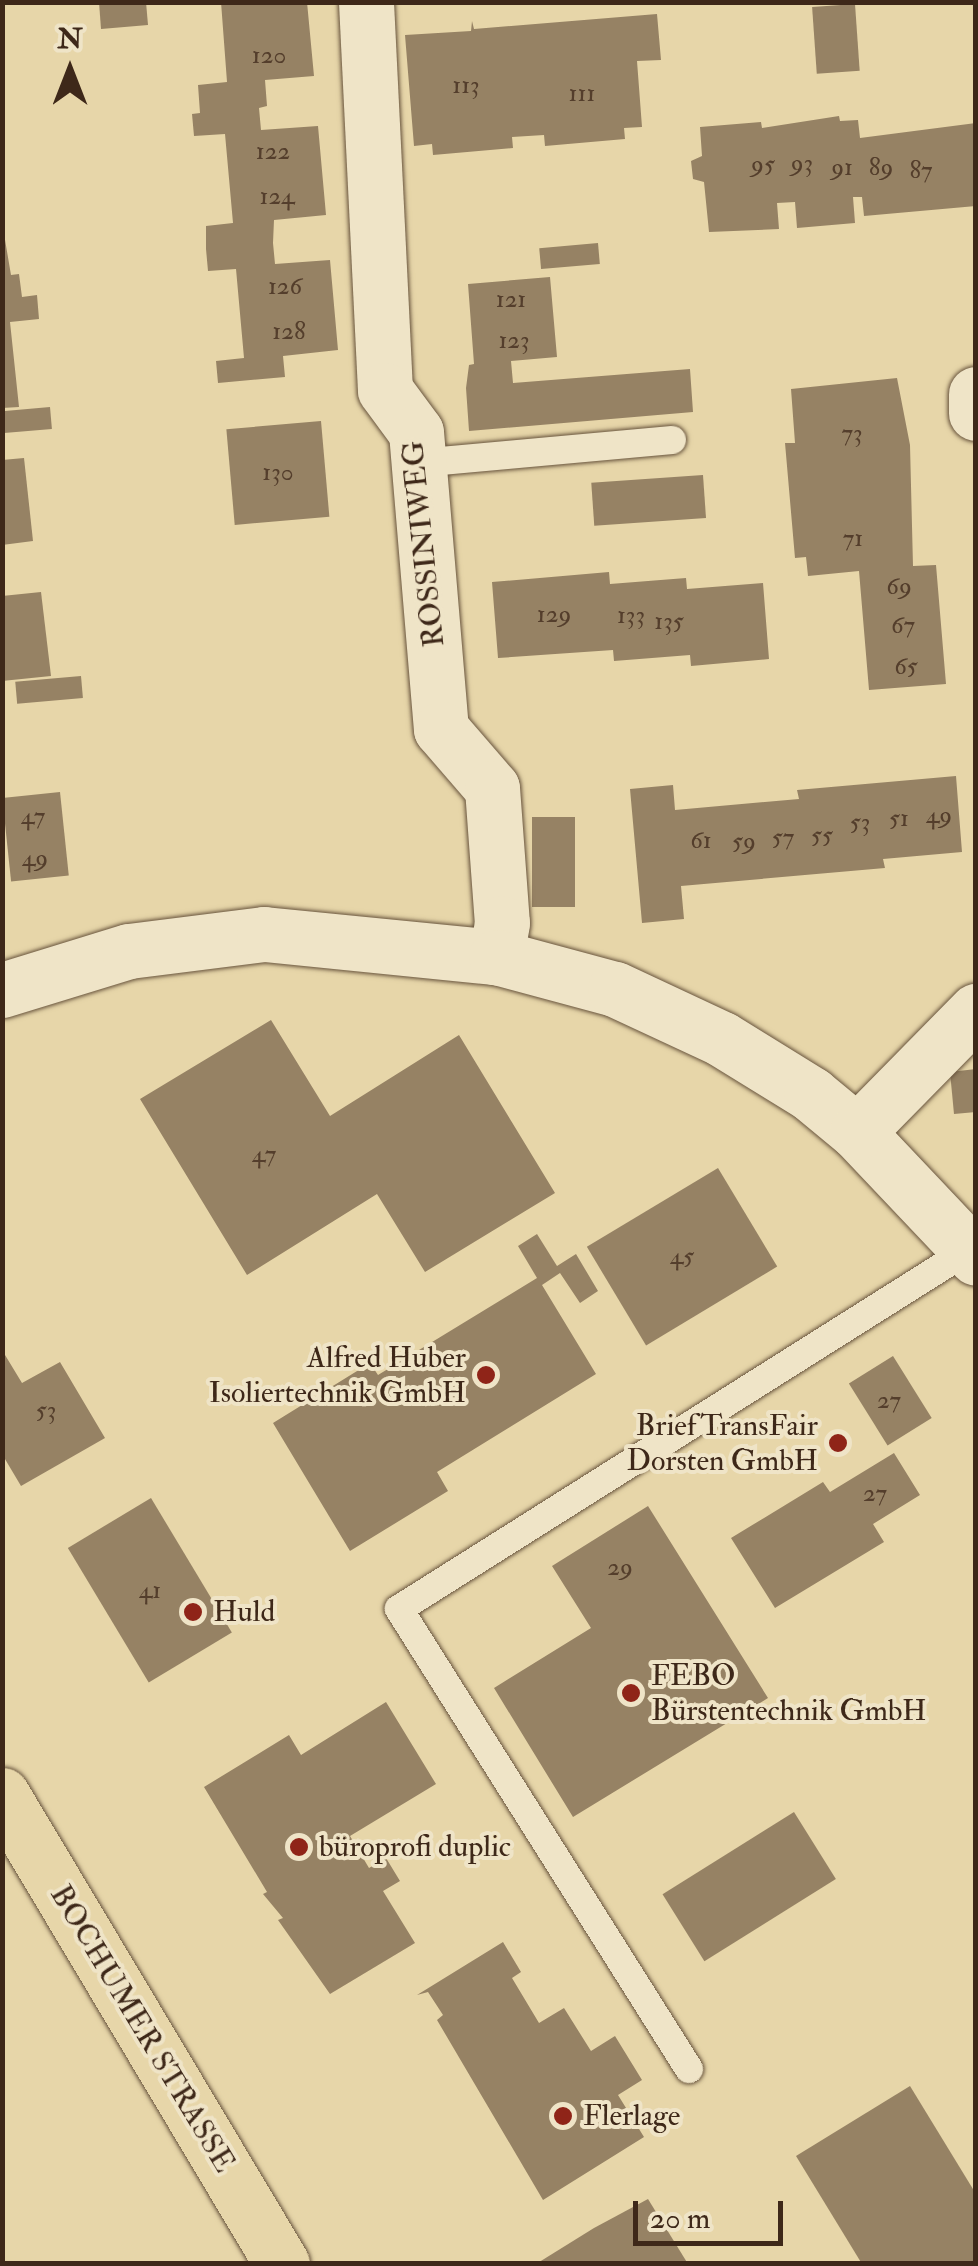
<!DOCTYPE html>
<html>
<head>
<meta charset="utf-8">
<style>
  body { margin:0 }
  #map { position:relative; width:978px; height:2266px; overflow:hidden; background:#e7d6a9; font-family:"IM FELL Double Pica",serif }
  div>[style] { position:absolute }
  .building>* { inset:0; background:#968264; transform-origin:0 0 }
  .roads { filter:drop-shadow(0 0 2px #68543d) drop-shadow(0 0 2px #68543d) }
  .lane>* { height:28px; margin:-14px; padding:0 14px; transform-origin:14px; border-radius:14px; background:#efe4c7 }
  .street>* { height:55px; margin:-27.5px; padding:0 27.5px; transform-origin:27.5px; border-radius:27.5px; background:#efe4c7 }
  .primary>* { height:55px; margin:-27.5px; padding:0 27.5px; transform-origin:27.5px; border-radius:27.5px; background:#e7d6a9 }
  .dots>* { width:28px; height:28px; translate:-50% -50%; box-sizing:border-box; border:5px solid #efe4c7; border-radius:50% }
  span { translate:-50% -50%; white-space:nowrap; text-align:center; line-height:1.15; -webkit-text-stroke:8px #efe4c7; paint-order:stroke }
  .number-label { font-size:25px; color:#543e2c }
  .number-label span { -webkit-text-stroke-width:0 }
  .street-label { font-size:30px; color:#3e2819 }
  .poi-label { font-size:30px; color:#3e2819 }
  .right { translate:-100% -50%; text-align:right }
  .left { translate:0 -50%; text-align:left }
  .frame { position:absolute; inset:0; border:5px solid #3e2819; pointer-events:none }
  .north { position:absolute; left:20px; top:20px; width:100px; height:100px; -webkit-text-stroke:8px #efe4c7; paint-order:stroke; rotate:0deg; font-size:28px; font-weight:700; line-height:40px; text-align:center; color:#3e2819 }
  .north::after { content:''; display:block; margin:auto; width:35px; height:45px; background:#3e2819; clip-path:polygon(50% 0,100% 100%,50% 72%,0 100%) }
  .scale { position:absolute; left:633px; top:2201px; width:150px; height:45px; box-sizing:border-box; border:5px solid #3e2819; border-top:0; padding-left:12px; font-size:30px; line-height:35px; white-space:nowrap; color:#3e2819; -webkit-text-stroke:8px #efe4c7; paint-order:stroke }
</style>
</head>
<body>
<div id="map">
  <div class="building">
    <i style="clip-path:polygon(99px 2px,146px 2px,148px 25px,101px 29px)"></i>
    <i style="clip-path:polygon(221px 2px,307px 2px,314px 76px,265px 80px,267px 106px,259px 108px,261px 130px,318px 126px,326px 215px,274px 220px,273px 243px,275px 264px,330px 260px,338px 350px,283px 356px,285px 377px,218px 383px,216px 361px,244px 358px,236px 269px,208px 271px,206px 249px,206px 226px,233px 223px,225px 134px,194px 136px,192px 114px,200px 113px,198px 85px,227px 82px)"></i>
    <i style="left:855px;top:4px;width:67px;height:43px;rotate:86deg"></i>
    <i style="clip-path:polygon(657px 14px,661px 60px,637px 61px,642px 127px,624px 128px,625px 139px,545px 146px,544px 135px,512px 137px,513px 148px,433px 155px,432px 144px,414px 146px,405px 35px,471px 31px,472px 21px,474px 29px)"></i>
    <i style="clip-path:polygon(839px 116px,840px 121px,858px 120px,860px 138px,976px 123px,976px 206px,864px 216px,862px 197px,853px 197px,855px 223px,797px 228px,795px 202px,777px 203px,779px 229px,709px 232px,704px 182px,693px 179px,691px 161px,702px 156px,700px 127px,761px 122px,762px 128px)"></i>
    <i style="clip-path:polygon(2px 222px,11px 275px,19px 274px,22px 297px,37px 295px,39px 319px,10px 322px,19px 407px,2px 408px)"></i>
    <i style="left:598px;top:243px;width:21px;height:59px;rotate:85deg"></i>
    <i style="clip-path:polygon(550px 277px,557px 357px,511px 361px,513px 383px,690px 369px,693px 412px,469px 431px,466px 388px,469px 365px,474px 364px,468px 284px)"></i>
    <i style="clip-path:polygon(897px 378px,910px 445px,913px 566px,936px 565px,946px 684px,869px 690px,859px 571px,808px 576px,806px 557px,795px 558px,785px 443px,795px 443px,791px 389px)"></i>
    <i style="left:50px;top:407px;width:22px;height:48px;rotate:85deg"></i>
    <i style="left:321px;top:421px;width:96px;height:95px;rotate:85deg"></i>
    <i style="clip-path:polygon(24px 458px,33px 541px,2px 545px,2px 460px)"></i>
    <i style="left:703px;top:475px;width:43px;height:112px;rotate:86deg"></i>
    <i style="clip-path:polygon(609px 572px,610px 584px,686px 578px,687px 589px,763px 583px,769px 659px,691px 666px,690px 655px,614px 661px,613px 650px,498px 658px,492px 582px)"></i>
    <i style="clip-path:polygon(41px 592px,51px 676px,2px 681px,2px 596px)"></i>
    <i style="left:81px;top:676px;width:22px;height:66px;rotate:85deg"></i>
    <i style="clip-path:polygon(956px 776px,962px 852px,883px 859px,885px 868px,681px 886px,684px 919px,642px 923px,630px 789px,673px 785px,675px 810px,799px 799px,797px 790px)"></i>
    <i style="left:60px;top:792px;width:84px;height:58px;rotate:84deg"></i>
    <i style="left:532px;top:817px;width:43px;height:90px"></i>
    <i style="clip-path:polygon(271px 1020px,330px 1116px,459px 1035px,555px 1193px,425px 1272px,377px 1194px,247px 1275px,140px 1099px)"></i>
    <i style="clip-path:polygon(976px 1069px,976px 1112px,954px 1114px,950px 1072px)"></i>
    <i style="left:718px;top:1168px;width:115px;height:153px;rotate:59deg"></i>
    <i style="clip-path:polygon(537px 1234px,557px 1266px,576px 1254px,598px 1291px,580px 1303px,560px 1273px,542px 1285px,596px 1374px,437px 1472px,448px 1491px,350px 1551px,273px 1423px,370px 1363px,378px 1375px,537px 1278px,518px 1246px)"></i>
    <i style="clip-path:polygon(2px 1350px,22px 1383px,60px 1362px,105px 1438px,21px 1486px,2px 1454px)"></i>
    <i style="left:893px;top:1356px;width:73px;height:52px;rotate:58deg"></i>
    <i style="clip-path:polygon(894px 1453px,920px 1495px,873px 1524px,884px 1542px,775px 1608px,731px 1538px,823px 1482px,830px 1492px)"></i>
    <i style="left:151px;top:1498px;width:157px;height:97px;rotate:59deg"></i>
    <i style="clip-path:polygon(648px 1506px,768px 1698px,573px 1817px,494px 1688px,591px 1628px,552px 1566px)"></i>
    <i style="clip-path:polygon(386px 1702px,436px 1784px,350px 1836px,369px 1868px,386px 1858px,400px 1881px,383px 1891px,415px 1943px,330px 1994px,278px 1920px,283px 1918px,263px 1894px,267px 1892px,204px 1787px,289px 1735px,301px 1755px)"></i>
    <i style="left:794px;top:1812px;width:79px;height:155px;rotate:58deg"></i>
    <i style="clip-path:polygon(503px 1942px,521px 1972px,512px 1978px,539px 2023px,564px 2008px,591px 2051px,615px 2036px,642px 2080px,618px 2095px,644px 2137px,543px 2200px,437px 2020px,443px 2015px,428px 1992px,417px 1995px)"></i>
    <i style="clip-path:polygon(910px 2086px,976px 2194px,976px 2264px,862px 2264px,796px 2156px)"></i>
    <i style="clip-path:polygon(648px 2199px,688px 2264px,536px 2264px,594px 2228px)"></i>
  </div>
  <div class="roads">
    <div class="lane">
      <i style="left:419px;top:463px;width:254px;rotate:-5.2deg"></i>
      <i style="left:689px;top:2069px;width:544px;rotate:-122.23deg"></i>
      <i style="left:399px;top:1609px;width:675px;rotate:-32.23deg"></i>
    </div>
    <div class="street">
      <i style="left:366px;top:2px;width:388px;rotate:87.2deg"></i>
      <i style="left:385px;top:390px;width:52px;rotate:53.6deg"></i>
      <i style="left:416px;top:432px;width:298px;rotate:85.2deg"></i>
      <i style="left:441px;top:729px;width:78px;rotate:49.2deg"></i>
      <i style="left:492px;top:788px;width:135px;rotate:85.8deg"></i>
      <i style="left:502px;top:923px;width:35px;rotate:100deg"></i>
      <i style="left:976px;top:394px;width:19px;rotate:90deg"></i>
      <i style="left:2px;top:990px;width:133px;rotate:-17.1deg"></i>
      <i style="left:129px;top:951px;width:136px;rotate:-7.2deg"></i>
      <i style="left:264px;top:934px;width:233px;rotate:5.7deg"></i>
      <i style="left:496px;top:957px;width:123px;rotate:15.1deg"></i>
      <i style="left:615px;top:989px;width:118px;rotate:25deg"></i>
      <i style="left:722px;top:1039px;width:105px;rotate:31.7deg"></i>
      <i style="left:811px;top:1094px;width:60px;rotate:39.6deg"></i>
      <i style="left:857px;top:1132px;width:173px;rotate:46.6deg"></i>
      <i style="left:857px;top:1132px;width:170px;rotate:-45.5deg"></i>
    </div>
    <div class="primary">
      <i style="left:2px;top:1795px;width:546px;rotate:59.16deg"></i>
    </div>
  </div>
  <div class="dots">
    <i style="left:486px;top:1375px;background:#8f2418"></i>
    <i style="left:838px;top:1443px;background:#8f2418"></i>
    <i style="left:193px;top:1612px;background:#8f2418"></i>
    <i style="left:631px;top:1693px;background:#8f2418"></i>
    <i style="left:299px;top:1847px;background:#8f2418"></i>
    <i style="left:563px;top:2116px;background:#8f2418"></i>
  </div>
  <div class="number-label">
    <span style="left:269px;top:56px">120</span>
    <span style="left:466px;top:86px">113</span>
    <span style="left:582px;top:94px">111</span>
    <span style="left:273px;top:152px">122</span>
    <span style="left:802px;top:164px">93</span>
    <span style="left:763px;top:165px">95</span>
    <span style="left:842px;top:168px">91</span>
    <span style="left:881px;top:168px">89</span>
    <span style="left:921px;top:171px">87</span>
    <span style="left:277px;top:197px">124</span>
    <span style="left:285px;top:287px">126</span>
    <span style="left:511px;top:300px">121</span>
    <span style="left:289px;top:332px">128</span>
    <span style="left:514px;top:341px">123</span>
    <span style="left:852px;top:434px">73</span>
    <span style="left:278px;top:473px">130</span>
    <span style="left:853px;top:539px">71</span>
    <span style="left:899px;top:587px">69</span>
    <span style="left:554px;top:615px">129</span>
    <span style="left:631px;top:616px">133</span>
    <span style="left:669px;top:622px">135</span>
    <span style="left:903px;top:626px">67</span>
    <span style="left:906px;top:667px">65</span>
    <span style="left:939px;top:816px">49</span>
    <span style="left:33px;top:817px">47</span>
    <span style="left:899px;top:819px">51</span>
    <span style="left:860px;top:823px">53</span>
    <span style="left:822px;top:836px">55</span>
    <span style="left:783px;top:838px">57</span>
    <span style="left:701px;top:841px">61</span>
    <span style="left:744px;top:842px">59</span>
    <span style="left:35px;top:859px">49</span>
    <span style="left:264px;top:1155px">47</span>
    <span style="left:682px;top:1257px">45</span>
    <span style="left:889px;top:1401px">27</span>
    <span style="left:46px;top:1411px">53</span>
    <span style="left:875px;top:1494px">27</span>
    <span style="left:620px;top:1568px">29</span>
    <span style="left:150px;top:1591px">41</span>
  </div>
  <div class="street-label">
    <span style="left:424px;top:544px;rotate:-96deg">ROSSINIWEG</span>
    <span style="left:142px;top:2029px;rotate:59deg">BOCHUMER STRASSE</span>
  </div>
  <div class="poi-label">
    <span class="right" style="left:466px;top:1375px">Alfred Huber<br>Isoliertechnik GmbH</span>
    <span class="right" style="left:818px;top:1443px">BriefTransFair<br>Dorsten GmbH</span>
    <span class="left" style="left:213px;top:1612px">Huld</span>
    <span class="left" style="left:651px;top:1693px">FEBO<br>Bürstentechnik GmbH</span>
    <span class="left" style="left:319px;top:1847px">büroprofi duplic</span>
    <span class="left" style="left:583px;top:2116px">Flerlage</span>
  </div>
  <div class="frame"></div>
  <div class="north">N</div>
  <div class="scale">20 m</div>
</div>
</body>
</html>
